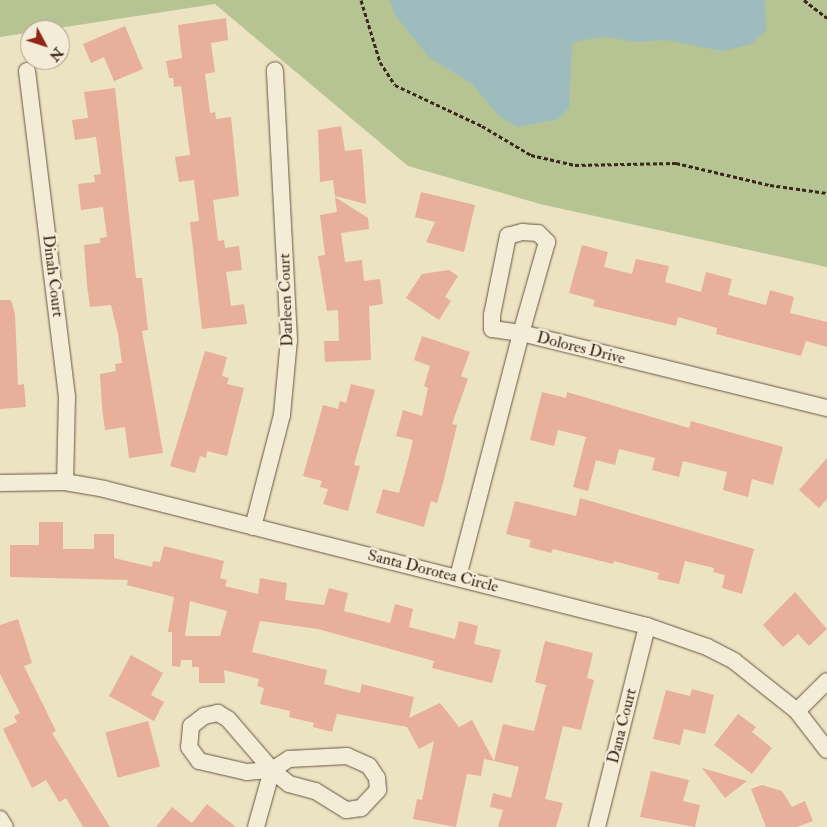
<!DOCTYPE html>
<html>
<head>
<meta charset="utf-8">
<style>
  body { margin:0 }
  #map { position:relative; width:827px; height:827px; overflow:hidden; background:#ece3c2; font-family:"IM FELL Double Pica",serif }
  div>[style] { position:absolute }
  .green>* { inset:0; background:#b6c494 }
  .water>* { inset:0; background:#9ebbbe }
  .building>* { inset:0; background:#e8af9a; transform-origin:0 0 }
  .path>* { height:3px; margin-top:-1.5px; transform-origin:0; background:repeating-linear-gradient(90deg,#3a2819 0 4px,transparent 0 6.5px) }
  .roads { filter:drop-shadow(0 0 1px #665743) drop-shadow(0 0 1px #665743) }
  .minor>* { height:16px; margin:-8px; padding:0 8px; transform-origin:8px; border-radius:8px; background:#f3edd7 }
  span { translate:-50% -50%; white-space:nowrap; text-align:center; line-height:1.15; -webkit-text-stroke:5px #f3edd7; paint-order:stroke }
  .street-label { font-size:16px; color:#3a2819 }
  .north { position:absolute; left:20px; top:20px; width:50px; height:50px; box-sizing:border-box; background:#f3edd7; border:1px solid #a99e8b; border-radius:50%; rotate:130deg; font-size:14px; font-weight:700; line-height:20px; text-align:center; color:#3a2819 }
  .north::after { content:''; display:block; margin:auto; width:18px; height:22px; background:#8f2418; clip-path:polygon(50% 0,100% 100%,50% 72%,0 100%) }
</style>
</head>
<body>
<div id="map">
  <div class="green">
    <i style="clip-path:polygon(0 0,827px 0,827px 267px,540px 204px,408px 166px,215px 4px,0 37px)"></i>
  </div>
  <div class="water">
    <i style="clip-path:polygon(390px 0,765px 0,766px 31px,751px 44px,723px 51px,666px 40px,637px 42px,604px 37px,578px 41px,572px 45px,569px 108px,558px 119px,518px 127px,500px 117px,471px 83px,430px 58px,395px 15px)"></i>
  </div>
  <div class="building">
    <i style="clip-path:polygon(226px 18px,228px 40px,211px 43px,215px 72px,205px 74px,210px 113px,215px 112px,216px 119px,231px 117px,239px 196px,213px 200px,218px 241px,224px 240px,225px 248px,239px 246px,242px 270px,226px 272px,231px 306px,244px 304px,247px 324px,202px 329px,190px 222px,199px 221px,194px 180px,179px 182px,175px 157px,190px 155px,181px 86px,174px 87px,173px 78px,169px 78px,166px 61px,182px 58px,178px 25px)"></i>
    <i style="clip-path:polygon(125px 26px,143px 69px,114px 81px,104px 57px,91px 63px,83px 44px)"></i>
    <i style="clip-path:polygon(115px 88px,136px 278px,142px 278px,148px 330px,142px 331px,163px 453px,129px 458px,125px 427px,105px 430px,102px 408px,100px 374px,116px 371px,115px 364px,122px 363px,118px 334px,111px 305px,90px 307px,87px 285px,84px 245px,100px 243px,100px 238px,107px 237px,103px 207px,81px 210px,78px 184px,95px 182px,94px 175px,101px 174px,96px 137px,75px 140px,72px 120px,88px 118px,84px 92px)"></i>
    <i style="clip-path:polygon(341px 126px,345px 151px,362px 149px,366px 204px,335px 196px,333px 180px,320px 182px,318px 130px)"></i>
    <i style="clip-path:polygon(421px 192px,475px 205px,464px 252px,426px 242px,435px 222px,415px 217px)"></i>
    <i style="clip-path:polygon(335px 197px,368px 218px,369px 229px,341px 233px,345px 262px,362px 260px,364px 281px,380px 279px,383px 304px,369px 306px,371px 360px,325px 362px,324px 341px,339px 341px,338px 310px,327px 311px,318px 256px,325px 255px,320px 215px,337px 212px)"></i>
    <i style="clip-path:polygon(582px 245px,608px 252px,604px 267px,632px 274px,636px 259px,669px 266px,665px 282px,701px 292px,706px 272px,732px 279px,728px 295px,766px 305px,770px 290px,794px 297px,790px 313px,827px 322px,827px 347px,806px 341px,801px 356px,716px 334px,717px 328px,678px 317px,676px 326px,593px 306px,595px 300px,569px 293px)"></i>
    <i style="clip-path:polygon(449px 270px,458px 276px,445px 297px,451px 301px,439px 320px,406px 298px,422px 274px)"></i>
    <i style="clip-path:polygon(0 300px,11px 300px,15px 314px,18px 385px,24px 384px,26px 407px,0 409px)"></i>
    <i style="clip-path:polygon(422px 336px,470px 352px,461px 376px,468px 379px,452px 424px,457px 425px,443px 483px,437px 503px,431px 501px,424px 527px,376px 513px,383px 489px,399px 493px,408px 461px,413px 440px,396px 436px,403px 410px,422px 416px,428px 388px,424px 386px,430px 366px,414px 360px)"></i>
    <i style="clip-path:polygon(205px 351px,227px 357px,222px 376px,229px 378px,227px 384px,244px 388px,227px 456px,207px 451px,206px 458px,200px 456px,195px 473px,170px 466px)"></i>
    <i style="clip-path:polygon(351px 384px,375px 390px,354px 465px,360px 466px,348px 511px,323px 504px,328px 489px,320px 487px,322px 481px,303px 476px,323px 405px,338px 409px,340px 401px,346px 403px)"></i>
    <i style="clip-path:polygon(542px 392px,566px 398px,567px 392px,689px 428px,691px 421px,783px 447px,773px 485px,752px 479px,748px 497px,723px 490px,727px 472px,683px 461px,679px 477px,652px 470px,655px 458px,619px 449px,615px 465px,596px 460px,588px 491px,573px 487px,586px 437px,558px 430px,554px 446px,530px 440px)"></i>
    <i style="clip-path:polygon(827px 458px,827px 499px,819px 508px,799px 490px)"></i>
    <i style="clip-path:polygon(580px 498px,754px 549px,742px 594px,722px 588px,725px 575px,713px 572px,714px 568px,685px 561px,679px 584px,657px 579px,659px 573px,614px 561px,613px 564px,553px 549px,551px 553px,529px 547px,531px 540px,506px 534px,515px 501px,576px 516px)"></i>
    <i style="clip-path:polygon(evenodd,39px 522px,63px 522px,63px 549px,94px 549px,94px 534px,114px 534px,114px 558px,152px 567px,153px 561px,160px 562px,164px 546px,224px 561px,220px 578px,227px 580px,225px 586px,258px 594px,260px 578px,287px 583px,285px 600px,324px 605px,329px 588px,348px 593px,344px 611px,390px 623px,395px 604px,413px 609px,409px 627px,455px 639px,459px 621px,478px 626px,474px 644px,501px 650px,492px 683px,432px 668px,434px 661px,318px 629px,260px 621px,252px 652px,327px 670px,324px 684px,360px 693px,362px 684px,414px 697px,409px 718px,440px 703px,459px 727px,472px 720px,494px 761px,484px 759px,481px 776px,467px 774px,456px 827px,413px 819px,417px 799px,422px 800px,434px 741px,419px 749px,407px 727px,337px 714px,332px 732px,313px 727px,314px 723px,289px 717px,290px 711px,260px 704px,264px 688px,257px 686px,259px 679px,224px 670px,225px 683px,199px 683px,199px 667px,192px 667px,192px 660px,181px 660px,180px 667px,172px 666px,172px 632px,168px 632px,174px 597px,127px 585px,128px 580px,10px 577px,10px 545px,39px 545px,39px 522px,190px 601px,227px 611px,220px 636px,185px 636px,190px 601px)"></i>
    <i style="clip-path:polygon(795px 592px,827px 629px,809px 646px,798px 634px,783px 647px,763px 625px)"></i>
    <i style="clip-path:polygon(18px 619px,32px 663px,24px 666px,56px 731px,52px 733px,110px 827px,83px 827px,66px 798px,59px 802px,46px 780px,32px 788px,3px 729px,17px 722px,14px 716px,20px 713px,0 674px,0 625px)"></i>
    <i style="clip-path:polygon(545px 641px,593px 653px,587px 678px,594px 680px,581px 730px,563px 726px,545px 799px,563px 803px,556px 827px,498px 827px,503px 810px,490px 807px,493px 793px,511px 798px,519px 767px,494px 761px,503px 724px,534px 731px,546px 685px,535px 682px)"></i>
    <i style="clip-path:polygon(131px 655px,163px 673px,151px 695px,164px 702px,154px 721px,109px 696px)"></i>
    <i style="clip-path:polygon(692px 689px,714px 695px,705px 734px,684px 729px,680px 745px,653px 739px,666px 690px,690px 696px)"></i>
    <i style="clip-path:polygon(738px 714px,756px 727px,752px 732px,772px 748px,752px 774px,714px 745px)"></i>
    <i style="left:148px;top:721px;width:47px;height:44px;rotate:75deg"></i>
    <i style="clip-path:polygon(702px 768px,747px 781px,725px 798px)"></i>
    <i style="clip-path:polygon(651px 771px,689px 780px,683px 801px,700px 805px,695px 827px,640px 817px)"></i>
    <i style="clip-path:polygon(762px 785px,782px 791px,792px 807px,805px 801px,813px 821px,797px 827px,766px 827px,751px 789px)"></i>
    <i style="clip-path:polygon(207px 804px,236px 827px,156px 827px,172px 807px,192px 823px)"></i>
  </div>
  <div class="path">
    <i style="left:361px;top:0;width:65px;rotate:73deg"></i>
    <i style="left:380px;top:62px;width:27px;rotate:57deg"></i>
    <i style="left:395px;top:85px;width:96px;rotate:25.2deg"></i>
    <i style="left:482px;top:126px;width:57px;rotate:30.6deg"></i>
    <i style="left:531px;top:155px;width:45px;rotate:12.8deg"></i>
    <i style="left:575px;top:165px;width:101px;rotate:-1.1deg"></i>
    <i style="left:676px;top:163px;width:97px;rotate:13.2deg"></i>
    <i style="left:770px;top:185px;width:58px;rotate:8deg"></i>
    <i style="left:804px;top:0;width:29px;rotate:38deg"></i>
  </div>
  <div class="roads">
    <div class="minor">
      <i style="left:27px;top:71px;width:327px;rotate:83deg"></i>
      <i style="left:67px;top:396px;width:86px;rotate:91.3deg"></i>
      <i style="left:522px;top:232px;width:16px;rotate:4deg"></i>
      <i style="left:538px;top:233px;width:13px;rotate:45deg"></i>
      <i style="left:547px;top:242px;width:95px;rotate:105.9deg"></i>
      <i style="left:521px;top:333px;width:29px;rotate:-172deg"></i>
      <i style="left:492px;top:329px;width:14px;rotate:-90deg"></i>
      <i style="left:492px;top:315px;width:81px;rotate:-78.6deg"></i>
      <i style="left:508px;top:236px;width:15px;rotate:-16deg"></i>
      <i style="left:0;top:483px;width:65px;rotate:-0.9deg"></i>
      <i style="left:65px;top:482px;width:40px;rotate:10deg"></i>
      <i style="left:104px;top:489px;width:560px;rotate:14.16deg"></i>
      <i style="left:647px;top:626px;width:64px;rotate:19.3deg"></i>
      <i style="left:707px;top:647px;width:30px;rotate:27deg"></i>
      <i style="left:734px;top:661px;width:80px;rotate:38.4deg"></i>
      <i style="left:797px;top:711px;width:49px;rotate:52.4deg"></i>
      <i style="left:253px;top:527px;width:116px;rotate:-75.5deg"></i>
      <i style="left:282px;top:415px;width:75px;rotate:-84.7deg"></i>
      <i style="left:289px;top:340px;width:270px;rotate:-93deg"></i>
      <i style="left:458px;top:577px;width:252px;rotate:-75.5deg"></i>
      <i style="left:521px;top:333px;width:315px;rotate:13.8deg"></i>
      <i style="left:797px;top:711px;width:42px;rotate:-45deg"></i>
      <i style="left:272px;top:770px;width:20px;rotate:-33deg"></i>
      <i style="left:289px;top:759px;width:58px;rotate:-3deg"></i>
      <i style="left:347px;top:756px;width:24px;rotate:24deg"></i>
      <i style="left:369px;top:766px;width:14px;rotate:56deg"></i>
      <i style="left:377px;top:778px;width:12px;rotate:85deg"></i>
      <i style="left:378px;top:790px;width:25px;rotate:133deg"></i>
      <i style="left:361px;top:808px;width:15px;rotate:172deg"></i>
      <i style="left:346px;top:810px;width:36px;rotate:-148deg"></i>
      <i style="left:315px;top:791px;width:27px;rotate:-165deg"></i>
      <i style="left:289px;top:784px;width:22px;rotate:-141deg"></i>
      <i style="left:272px;top:770px;width:67px;rotate:-130.8deg"></i>
      <i style="left:228px;top:719px;width:12px;rotate:-149deg"></i>
      <i style="left:218px;top:713px;width:14px;rotate:168deg"></i>
      <i style="left:204px;top:716px;width:16px;rotate:142deg"></i>
      <i style="left:191px;top:726px;width:21px;rotate:95deg"></i>
      <i style="left:189px;top:747px;width:17px;rotate:54deg"></i>
      <i style="left:199px;top:761px;width:49px;rotate:12.9deg"></i>
      <i style="left:247px;top:772px;width:25px;rotate:-5deg"></i>
      <i style="left:0;top:819px;width:9px;rotate:58deg"></i>
      <i style="left:256px;top:827px;width:59px;rotate:-74.3deg"></i>
      <i style="left:597px;top:827px;width:207px;rotate:-76deg"></i>
    </div>
  </div>
  <div class="street-label">
    <span style="left:53px;top:276px;rotate:83deg">Dinah Court</span>
    <span style="left:286px;top:300px;rotate:-92deg">Darleen Court</span>
    <span style="left:581px;top:348px;rotate:14deg">Dolores Drive</span>
    <span style="left:433px;top:571px;rotate:14deg">Santa Dorotea Circle</span>
    <span style="left:622px;top:726px;rotate:-76deg">Dana Court</span>
  </div>
  <div class="north">N</div>
</div>
</body>
</html>
